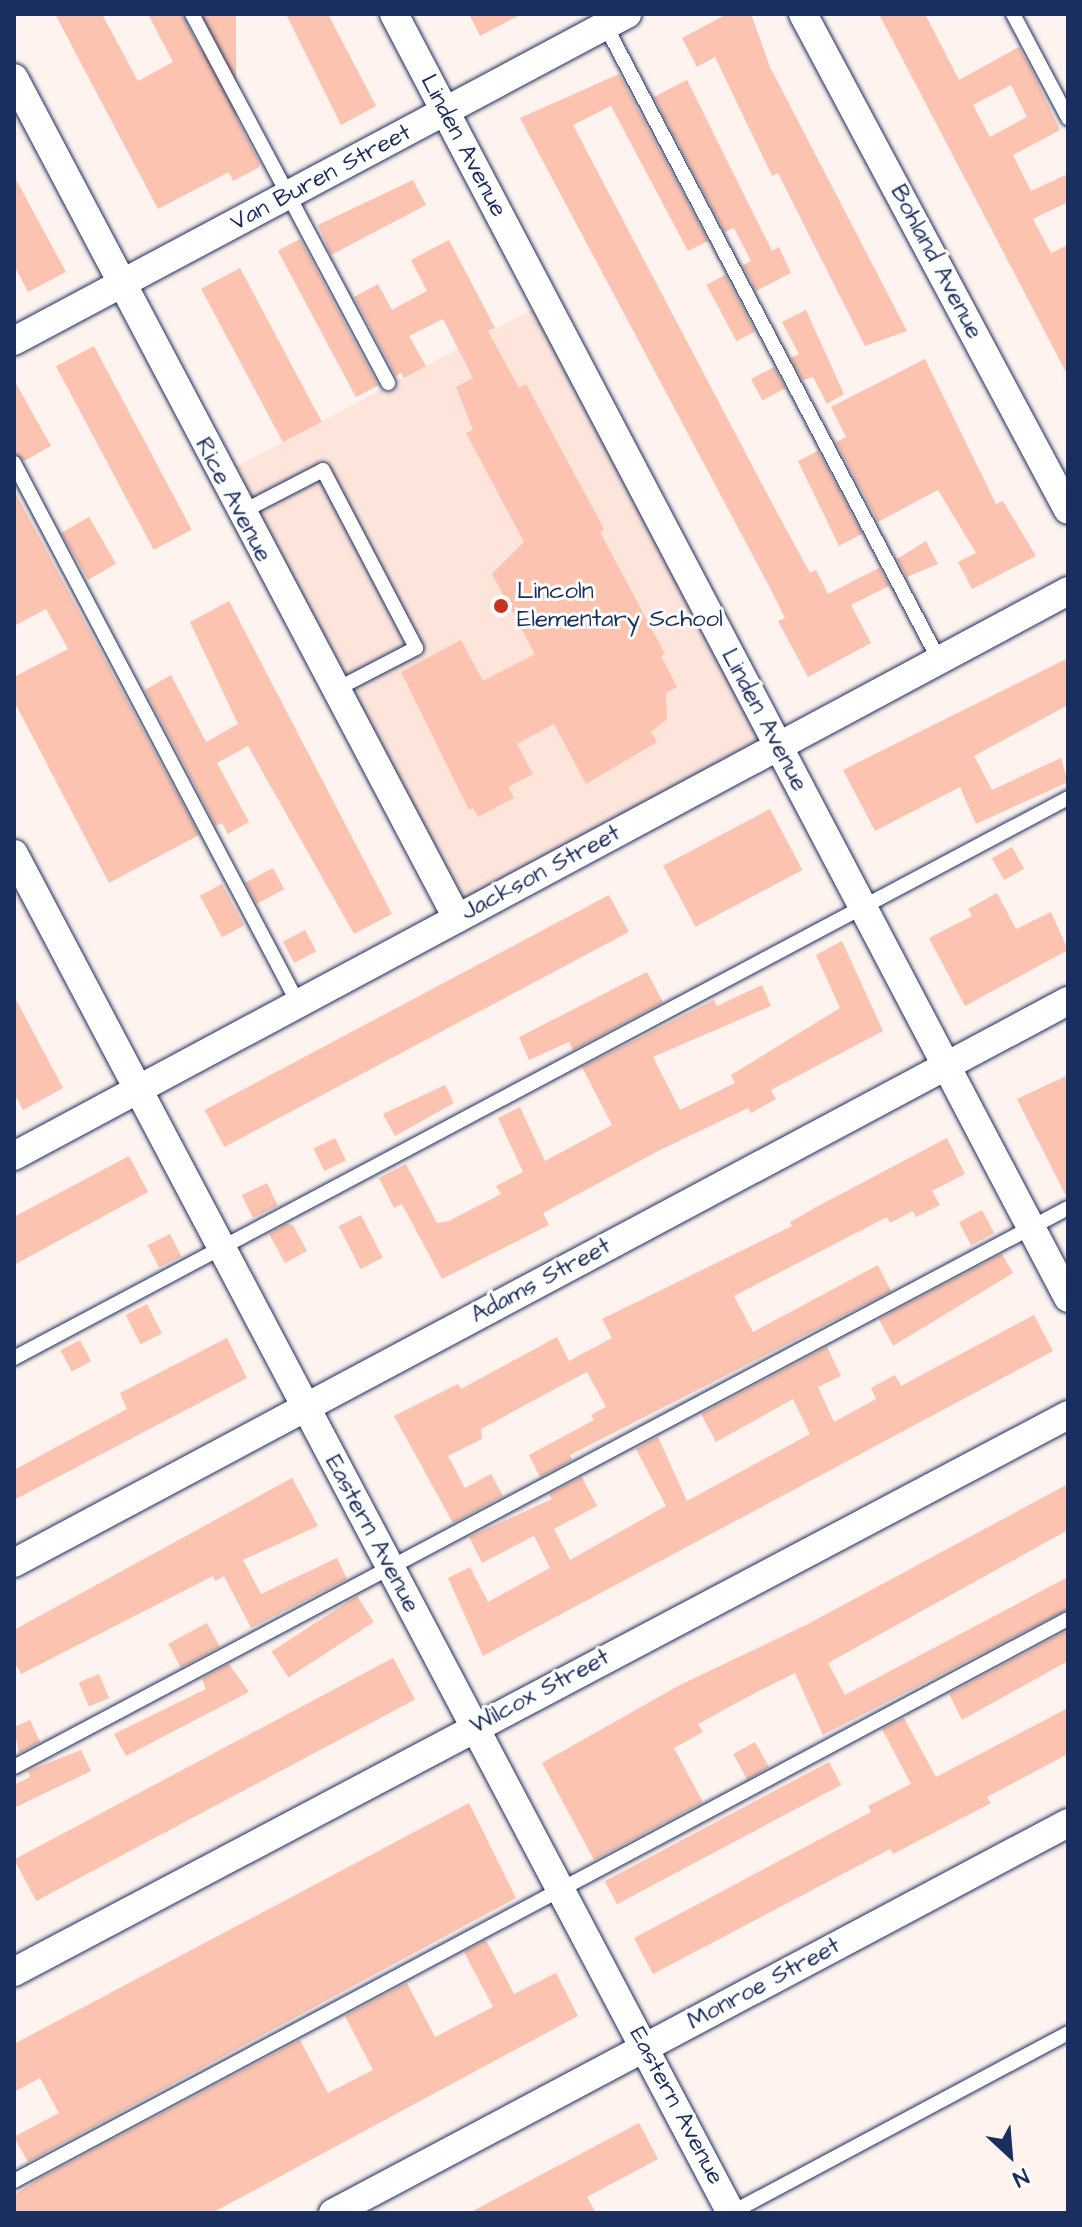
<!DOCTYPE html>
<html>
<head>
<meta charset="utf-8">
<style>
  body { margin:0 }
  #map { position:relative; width:1082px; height:2227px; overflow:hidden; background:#fef3ef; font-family:"Architects Daughter",sans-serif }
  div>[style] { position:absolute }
  .built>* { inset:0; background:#fde5dc; transform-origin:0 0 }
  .building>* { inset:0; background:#fbc3b0; transform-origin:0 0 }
  .roads { filter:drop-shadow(0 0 2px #1b2f5e) drop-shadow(0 0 2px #1b2f5e) }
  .lane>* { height:14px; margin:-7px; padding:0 7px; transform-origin:7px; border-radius:7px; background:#fff }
  .street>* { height:28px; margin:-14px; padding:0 14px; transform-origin:14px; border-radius:14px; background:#fff }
  .dots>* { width:22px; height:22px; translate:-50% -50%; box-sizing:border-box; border:4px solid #fff; border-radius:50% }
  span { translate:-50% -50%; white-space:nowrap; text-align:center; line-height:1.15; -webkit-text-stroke:6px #fff; paint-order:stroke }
  .street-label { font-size:24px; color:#1b2f5e }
  .poi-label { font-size:24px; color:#1b2f5e }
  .left { translate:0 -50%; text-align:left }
  .frame { position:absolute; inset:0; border:16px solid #1b2f5e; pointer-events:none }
  .north { position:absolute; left:970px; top:2115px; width:80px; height:80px; -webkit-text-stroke:6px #fff; paint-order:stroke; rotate:154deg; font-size:22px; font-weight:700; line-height:32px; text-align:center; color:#1b2f5e }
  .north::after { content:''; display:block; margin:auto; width:28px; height:36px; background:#1b2f5e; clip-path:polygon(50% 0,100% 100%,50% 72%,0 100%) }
</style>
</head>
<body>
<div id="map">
  <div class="built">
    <i style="left:546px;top:302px;width:494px;height:362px;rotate:62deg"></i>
  </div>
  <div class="building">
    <i style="clip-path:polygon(55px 14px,102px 14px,138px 81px,173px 62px,148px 14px,182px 14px,260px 164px,258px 168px,233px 181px,229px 172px,158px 209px)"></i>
    <i style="left:203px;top:14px;width:33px;height:159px"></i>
    <i style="clip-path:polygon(286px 14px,328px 14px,376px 106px,341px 125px)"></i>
    <i style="clip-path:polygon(469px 14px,522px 14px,480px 36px)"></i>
    <i style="clip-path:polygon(727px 14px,751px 14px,770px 67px,907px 331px,865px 346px,778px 173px,772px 176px,715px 57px,697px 67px,682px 38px)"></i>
    <i style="clip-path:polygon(evenodd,879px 14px,925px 14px,959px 80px,1019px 47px,1032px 71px,1060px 130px,1013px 155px,1031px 191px,1068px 174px,1068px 202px,1033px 219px,1051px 253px,1068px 245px,1068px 376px,879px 14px,1011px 85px,1027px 117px,990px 137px,973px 105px,1011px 85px)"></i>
    <i style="clip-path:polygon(619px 74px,708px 241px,688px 251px,611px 106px,573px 125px,773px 505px,810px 573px,816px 570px,828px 594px,879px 568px,889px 586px,851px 605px,871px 643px,808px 677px,778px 621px,785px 618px,769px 586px,520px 118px)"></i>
    <i style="clip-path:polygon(687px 80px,772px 251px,779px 247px,791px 273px,756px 291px,743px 265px,751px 261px,734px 228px,725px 232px,654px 97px)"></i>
    <i style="clip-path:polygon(14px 176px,66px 272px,28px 292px,14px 265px)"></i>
    <i style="clip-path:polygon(413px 180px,426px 205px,331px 255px,318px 225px)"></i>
    <i style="left:300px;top:239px;width:166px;height:25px;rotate:62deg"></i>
    <i style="clip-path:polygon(449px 240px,495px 328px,488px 331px,519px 388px,526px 384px,604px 529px,600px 532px,665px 654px,661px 656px,677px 687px,666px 693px,667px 719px,651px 732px,657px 742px,586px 784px,554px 724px,517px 744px,533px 774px,508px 787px,514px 798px,478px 817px,473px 808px,469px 810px,401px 672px,461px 640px,483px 681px,535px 654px,492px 574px,524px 542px,466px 433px,473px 430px,456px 387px,473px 378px,443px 319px,409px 336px,426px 366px,404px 378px,401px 373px,396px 376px,354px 297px,378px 284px,392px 310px,427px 291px,411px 260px)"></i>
    <i style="left:240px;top:268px;width:174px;height:44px;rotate:62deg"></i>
    <i style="left:725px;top:275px;width:64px;height:21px;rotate:62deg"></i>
    <i style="clip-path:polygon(806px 310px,844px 394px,827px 404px,813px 377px,803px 380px,791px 358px,799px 354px,782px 322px)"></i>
    <i style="left:94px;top:346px;width:208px;height:43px;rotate:62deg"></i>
    <i style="clip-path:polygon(925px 359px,996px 504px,1003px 501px,1036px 556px,972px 589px,958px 562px,976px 553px,938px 490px,878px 522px,836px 442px,846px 437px,831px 407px)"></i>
    <i style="left:774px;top:367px;width:24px;height:26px;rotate:62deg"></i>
    <i style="clip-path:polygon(14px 380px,51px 446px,24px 461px,14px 453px)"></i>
    <i style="clip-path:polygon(818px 451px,862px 534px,839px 546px,798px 461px)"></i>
    <i style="clip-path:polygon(14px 490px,199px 835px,109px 883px,14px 701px,14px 677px,68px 649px,46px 609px,14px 626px)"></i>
    <i style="left:89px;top:517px;width:54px;height:32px;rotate:60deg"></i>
    <i style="clip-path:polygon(926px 541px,938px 564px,907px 577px,897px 559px)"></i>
    <i style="clip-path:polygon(229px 601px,392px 914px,354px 934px,248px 746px,217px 763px,249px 822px,228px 834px,222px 823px,216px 826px,145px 690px,171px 675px,206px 742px,238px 724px,190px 622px)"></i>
    <i style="clip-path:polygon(1068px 658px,1068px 705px,974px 756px,992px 790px,1061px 758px,1068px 782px,976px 824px,960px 787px,875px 831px,843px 770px)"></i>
    <i style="left:770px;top:809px;width:69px;height:121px;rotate:62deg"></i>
    <i style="left:1012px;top:847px;width:25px;height:23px;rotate:61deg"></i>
    <i style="left:273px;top:868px;width:24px;height:31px;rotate:62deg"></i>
    <i style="left:222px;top:884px;width:47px;height:25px;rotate:62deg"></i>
    <i style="clip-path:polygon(997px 893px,1016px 929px,1051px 912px,1068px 950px,965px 1006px,929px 938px,972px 916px,968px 909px)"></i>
    <i style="left:609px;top:895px;width:42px;height:458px;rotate:62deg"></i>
    <i style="left:305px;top:930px;width:24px;height:25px;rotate:62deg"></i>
    <i style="clip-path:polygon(842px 941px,883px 1031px,771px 1090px,776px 1099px,751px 1113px,748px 1108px,662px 1149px,543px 1213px,549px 1225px,442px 1279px,402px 1204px,394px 1208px,379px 1178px,406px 1164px,437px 1223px,449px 1221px,501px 1194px,496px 1186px,523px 1172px,498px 1118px,520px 1107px,545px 1161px,612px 1125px,582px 1067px,714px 1000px,717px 1006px,762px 985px,771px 1006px,653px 1057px,680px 1110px,735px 1083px,731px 1075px,840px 1008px,816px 955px)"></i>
    <i style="clip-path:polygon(647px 972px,663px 1002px,573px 1050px,569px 1042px,529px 1060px,519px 1037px)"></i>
    <i style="clip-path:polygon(14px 996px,63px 1088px,23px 1110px,14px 1093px)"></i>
    <i style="clip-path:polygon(1068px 1075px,1068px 1198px,1067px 1198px,1017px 1099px)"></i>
    <i style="clip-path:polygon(445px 1085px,454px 1103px,395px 1136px,383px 1114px)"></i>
    <i style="left:335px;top:1138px;width:25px;height:24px;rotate:64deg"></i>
    <i style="clip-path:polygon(947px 1138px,965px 1174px,932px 1191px,940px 1205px,916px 1217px,913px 1211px,890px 1223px,887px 1217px,734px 1296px,753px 1332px,878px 1265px,891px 1291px,570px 1455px,572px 1460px,540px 1477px,529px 1455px,594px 1420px,591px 1415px,606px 1407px,587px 1372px,538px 1398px,481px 1429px,482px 1439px,448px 1456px,465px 1488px,491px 1474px,503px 1496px,453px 1523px,394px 1416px,458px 1384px,461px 1389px,557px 1337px,569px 1361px,612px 1338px,602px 1319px,792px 1226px,790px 1222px,822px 1204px)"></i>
    <i style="clip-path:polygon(129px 1156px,148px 1192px,14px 1265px,14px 1217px)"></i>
    <i style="left:267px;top:1183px;width:25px;height:28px;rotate:64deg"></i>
    <i style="left:982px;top:1210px;width:26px;height:26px;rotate:62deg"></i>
    <i style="left:361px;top:1215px;width:48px;height:25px;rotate:63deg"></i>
    <i style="clip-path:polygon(287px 1224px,293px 1225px,307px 1251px,285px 1263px,269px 1234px)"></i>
    <i style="left:170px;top:1234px;width:25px;height:25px;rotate:63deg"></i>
    <i style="clip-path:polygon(1002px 1254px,1013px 1273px,893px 1346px,879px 1319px)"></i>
    <i style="left:147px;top:1304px;width:33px;height:24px;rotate:63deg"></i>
    <i style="clip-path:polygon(1034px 1315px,1053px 1351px,483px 1656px,448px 1578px,470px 1567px,488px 1602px,550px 1568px,534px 1536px,482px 1563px,469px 1537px,552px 1499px,549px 1494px,582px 1477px,597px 1506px,554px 1529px,570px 1560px,666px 1506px,636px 1449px,658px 1437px,687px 1501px,810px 1434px,793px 1399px,716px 1442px,701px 1414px,827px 1347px,841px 1376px,818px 1387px,834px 1422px,876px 1399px,871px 1388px,895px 1375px,901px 1386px)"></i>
    <i style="clip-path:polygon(227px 1338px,247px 1378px,14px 1500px,14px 1470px,127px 1409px,120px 1393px)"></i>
    <i style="left:80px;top:1340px;width:24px;height:22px;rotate:62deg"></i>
    <i style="clip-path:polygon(292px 1478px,318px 1526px,243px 1560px,261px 1594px,337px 1558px,347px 1579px,251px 1628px,224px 1576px,215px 1581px,213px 1576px,21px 1674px,14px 1661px,14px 1630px)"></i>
    <i style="clip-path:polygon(1068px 1484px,1068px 1530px,828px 1663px,845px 1695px,1068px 1577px,1068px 1609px,823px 1735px,795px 1673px,755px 1693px,698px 1724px,703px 1732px,674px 1748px,703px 1802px,594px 1860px,542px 1763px,678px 1686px,808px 1624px)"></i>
    <i style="left:357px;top:1596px;width:31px;height:102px;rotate:57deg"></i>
    <i style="left:207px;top:1623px;width:27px;height:44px;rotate:62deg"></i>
    <i style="clip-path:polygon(1068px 1630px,1068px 1661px,962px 1720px,949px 1694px)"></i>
    <i style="left:393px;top:1658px;width:47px;height:429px;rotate:62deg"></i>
    <i style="clip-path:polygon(229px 1664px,249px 1692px,126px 1756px,114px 1734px,206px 1689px,202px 1679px)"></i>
    <i style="left:99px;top:1674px;width:26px;height:22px;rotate:67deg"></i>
    <i style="clip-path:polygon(1068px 1708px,1068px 1754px,987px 1797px,991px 1803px,968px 1815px,893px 1854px,890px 1849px,653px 1974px,634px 1938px,871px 1812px,868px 1806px,911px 1784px,882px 1729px,904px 1718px,936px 1777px)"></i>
    <i style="clip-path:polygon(30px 1720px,40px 1742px,19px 1753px,14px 1727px)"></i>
    <i style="left:755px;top:1742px;width:29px;height:25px;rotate:61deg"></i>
    <i style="clip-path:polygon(81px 1750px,91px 1771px,14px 1808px,14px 1785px,30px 1777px,28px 1771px)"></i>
    <i style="left:829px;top:1762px;width:26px;height:254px;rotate:62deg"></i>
    <i style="clip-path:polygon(469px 1803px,516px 1898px,28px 2162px,14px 2137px,59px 2113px,40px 2078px,14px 2092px,14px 2044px)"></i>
    <i style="clip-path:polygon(486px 1940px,514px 1994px,556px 1973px,578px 2016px,212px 2213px,14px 2213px,14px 2195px,37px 2180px,300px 2040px,328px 2093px,373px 2070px,345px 2016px,407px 1983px,435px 2037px,493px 2007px,464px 1952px)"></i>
    <i style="clip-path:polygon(639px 2123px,658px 2159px,587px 2197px,596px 2213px,469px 2213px)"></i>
  </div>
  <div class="roads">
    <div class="lane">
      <i style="left:192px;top:14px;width:418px;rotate:62deg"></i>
      <i style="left:1013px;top:14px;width:118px;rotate:62.1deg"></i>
      <i style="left:603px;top:21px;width:722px;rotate:62.26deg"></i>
      <i style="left:14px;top:463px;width:610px;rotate:62.26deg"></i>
      <i style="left:240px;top:513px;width:93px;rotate:-27.4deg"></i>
      <i style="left:323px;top:470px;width:201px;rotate:62.4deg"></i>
      <i style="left:416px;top:648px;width:91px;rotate:152.6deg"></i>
      <i style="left:14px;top:1358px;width:1194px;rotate:-27.98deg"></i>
      <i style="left:14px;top:1767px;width:1193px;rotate:-27.94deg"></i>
      <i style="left:14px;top:2181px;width:1194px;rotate:-28.07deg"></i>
      <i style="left:731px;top:2213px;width:382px;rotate:-28.1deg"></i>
    </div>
    <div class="street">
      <i style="left:394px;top:14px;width:1450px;rotate:62.3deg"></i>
      <i style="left:803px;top:14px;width:562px;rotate:61.89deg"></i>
      <i style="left:14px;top:78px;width:950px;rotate:62.19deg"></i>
      <i style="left:14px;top:341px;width:695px;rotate:-28.08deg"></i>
      <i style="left:14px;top:854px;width:1537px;rotate:62.18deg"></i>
      <i style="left:14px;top:1156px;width:1196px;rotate:-28.19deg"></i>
      <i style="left:14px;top:1563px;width:1194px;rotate:-28.07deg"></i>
      <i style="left:14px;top:1972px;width:1192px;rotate:-27.85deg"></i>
      <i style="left:333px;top:2213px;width:832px;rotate:-27.95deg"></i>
    </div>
  </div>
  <div class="dots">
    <i style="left:501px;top:606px;background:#c8321e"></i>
  </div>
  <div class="street-label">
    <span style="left:463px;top:146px;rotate:62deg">Linden Avenue</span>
    <span style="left:321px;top:178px;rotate:-28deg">Van Buren Street</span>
    <span style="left:936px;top:262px;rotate:62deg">Bohland Avenue</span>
    <span style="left:233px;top:500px;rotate:62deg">Rice Avenue</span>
    <span style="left:764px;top:720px;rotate:62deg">Linden Avenue</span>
    <span style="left:541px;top:873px;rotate:-28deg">Jackson Street</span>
    <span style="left:541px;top:1281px;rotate:-28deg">Adams Street</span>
    <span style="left:372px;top:1534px;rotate:62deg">Eastern Avenue</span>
    <span style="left:540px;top:1692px;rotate:-28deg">Wilcox Street</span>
    <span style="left:764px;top:1984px;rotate:-28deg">Monroe Street</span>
    <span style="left:676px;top:2106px;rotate:62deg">Eastern Avenue</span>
  </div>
  <div class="poi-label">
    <span class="left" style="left:517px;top:606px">Lincoln<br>Elementary School</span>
  </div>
  <div class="frame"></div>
  <div class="north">N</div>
</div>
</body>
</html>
